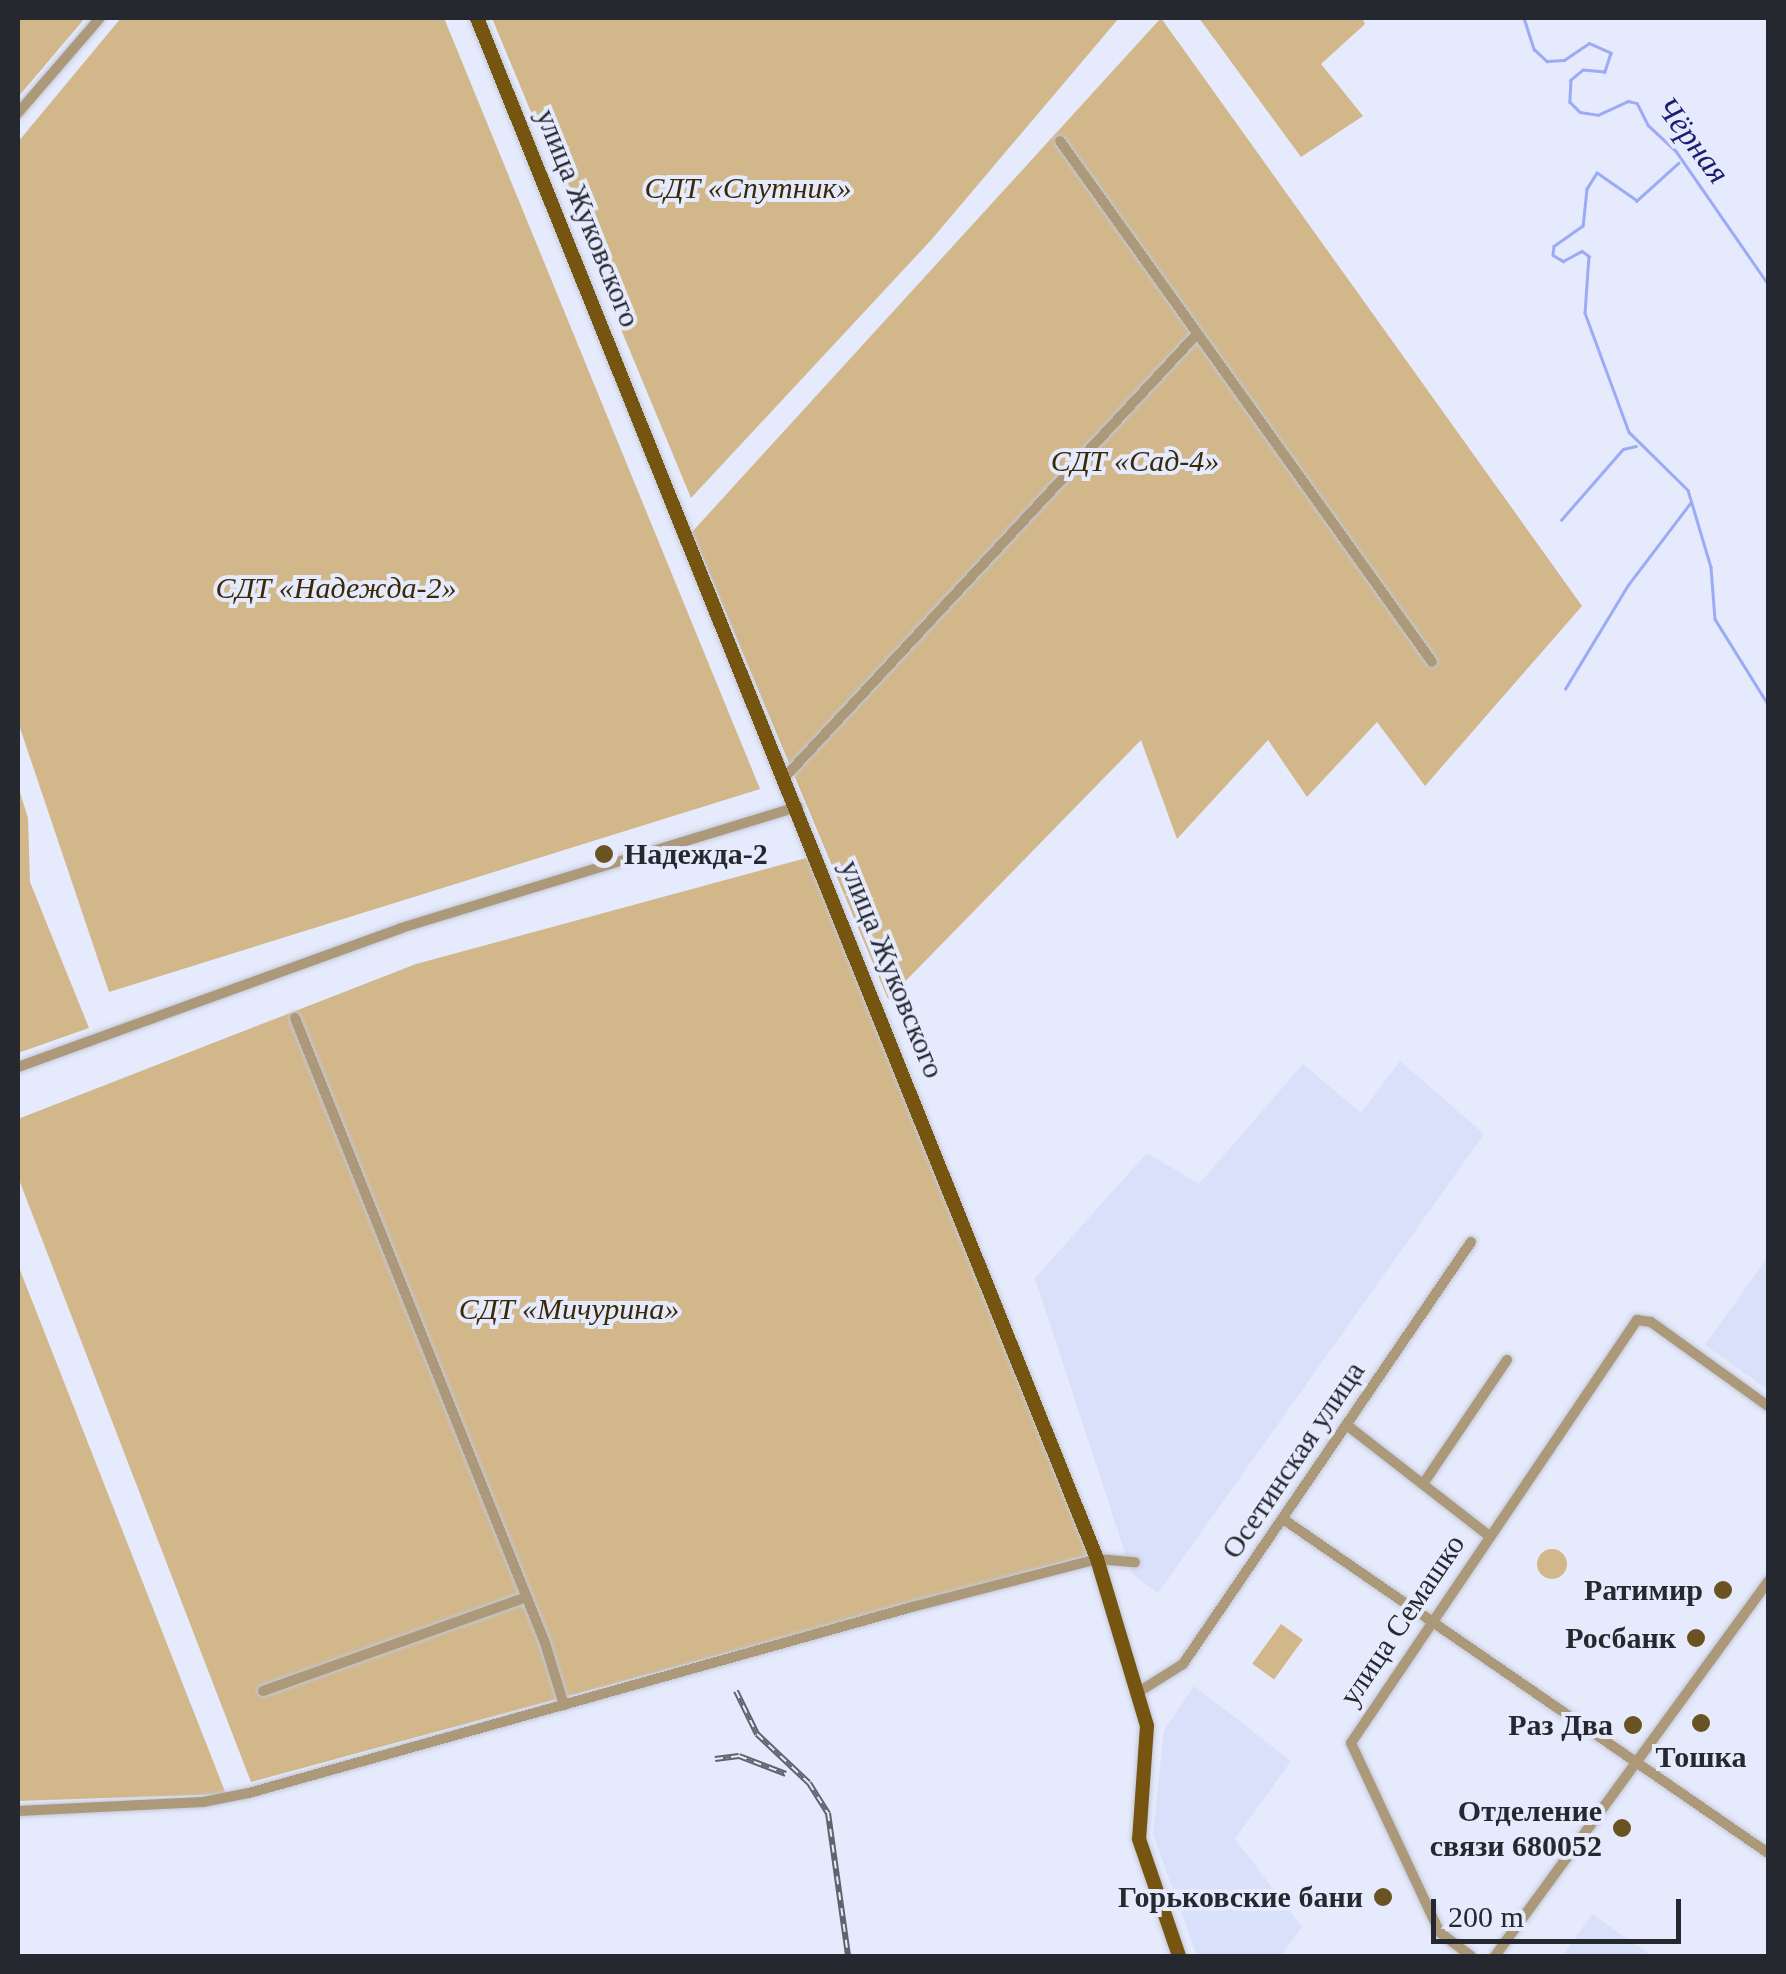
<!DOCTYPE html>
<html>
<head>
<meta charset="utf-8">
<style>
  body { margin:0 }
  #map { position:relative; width:1786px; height:1974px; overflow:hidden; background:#e5eafc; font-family:"Times New Roman",serif }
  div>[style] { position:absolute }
  .built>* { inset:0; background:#d9e0f9 }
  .green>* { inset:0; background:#d1b789; transform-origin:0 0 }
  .round { border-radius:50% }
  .stream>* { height:2.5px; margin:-1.25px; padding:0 1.25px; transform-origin:1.25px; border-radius:1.25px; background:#9babf5 }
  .roads { filter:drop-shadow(0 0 2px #c3c7d7) drop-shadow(0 0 2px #c3c7d7) }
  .minor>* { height:10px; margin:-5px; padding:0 5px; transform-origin:5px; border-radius:5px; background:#ab997a }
  .major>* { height:14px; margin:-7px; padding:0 7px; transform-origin:7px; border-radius:7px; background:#75550f }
  .rail>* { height:6px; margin-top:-3px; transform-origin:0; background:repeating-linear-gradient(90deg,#e5eafc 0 8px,#60636d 0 16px); box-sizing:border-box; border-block:2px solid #60636d }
  .dots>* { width:28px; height:28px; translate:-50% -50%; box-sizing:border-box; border:5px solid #e5eafc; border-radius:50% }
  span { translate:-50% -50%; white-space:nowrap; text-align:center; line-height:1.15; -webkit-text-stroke:8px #e5eafc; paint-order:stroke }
  .park-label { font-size:30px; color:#3b2906; font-style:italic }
  .street-label { font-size:30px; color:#26282f }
  .poi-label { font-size:30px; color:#26282f; font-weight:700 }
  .left { translate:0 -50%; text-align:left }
  .right { translate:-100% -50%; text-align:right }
  .water-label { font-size:32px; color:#1c1d6f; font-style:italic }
  .frame { position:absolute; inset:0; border:20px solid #26282f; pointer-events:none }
  .scale { position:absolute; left:1431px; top:1899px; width:250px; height:45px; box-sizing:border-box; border:5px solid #26282f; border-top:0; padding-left:12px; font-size:30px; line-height:35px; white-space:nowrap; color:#26282f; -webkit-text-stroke:8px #e5eafc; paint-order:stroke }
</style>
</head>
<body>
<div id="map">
  <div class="built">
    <i style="clip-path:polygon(1400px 1061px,1484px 1134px,1158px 1593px,1132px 1574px,1035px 1278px,1147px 1153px,1199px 1184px,1303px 1064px,1361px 1113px)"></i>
    <i style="clip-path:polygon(1768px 1257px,1768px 1390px,1705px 1345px)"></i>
    <i style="clip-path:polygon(1194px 1686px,1291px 1761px,1235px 1839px,1302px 1927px,1281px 1956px,1197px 1956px,1153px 1834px,1164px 1731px)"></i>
    <i style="clip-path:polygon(1592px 1914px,1652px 1956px,1562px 1956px)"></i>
  </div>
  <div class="green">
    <i style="clip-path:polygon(18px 18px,85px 18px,18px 97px)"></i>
    <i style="clip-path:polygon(121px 18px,444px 18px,760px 789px,109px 992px,18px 722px,18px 142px)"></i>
    <i style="clip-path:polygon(492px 18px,1119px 18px,932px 239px,691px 498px)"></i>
    <i style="clip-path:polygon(1161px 18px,1582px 606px,1425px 786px,1377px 722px,1307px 797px,1268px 740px,1177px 839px,1141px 740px,888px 999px,692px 532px)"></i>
    <i style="clip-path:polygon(1199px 18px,1362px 18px,1365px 24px,1321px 64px,1363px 116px,1301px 157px)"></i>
    <i style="clip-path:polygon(18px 786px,28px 818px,30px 882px,89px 1028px,18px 1053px)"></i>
    <i style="clip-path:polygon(810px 857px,1092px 1554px,251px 1782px,18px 1177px,18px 1119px,416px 964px)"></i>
    <i style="clip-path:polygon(18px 1265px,226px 1794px,18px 1801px)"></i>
    <i class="round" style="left:1537px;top:1549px;width:30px;height:30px"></i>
    <i style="left:1281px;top:1624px;width:27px;height:49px;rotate:36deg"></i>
  </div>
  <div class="stream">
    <i style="left:1524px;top:18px;width:33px;rotate:72deg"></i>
    <i style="left:1534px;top:49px;width:18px;rotate:43deg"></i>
    <i style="left:1547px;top:61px;width:17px;rotate:-3deg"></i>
    <i style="left:1564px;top:60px;width:30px;rotate:-34deg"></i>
    <i style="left:1589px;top:43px;width:24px;rotate:24deg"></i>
    <i style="left:1611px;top:53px;width:20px;rotate:108deg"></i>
    <i style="left:1605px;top:72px;width:22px;rotate:-175deg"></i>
    <i style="left:1583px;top:70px;width:16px;rotate:140deg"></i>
    <i style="left:1571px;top:80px;width:22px;rotate:93deg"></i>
    <i style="left:1570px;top:102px;width:14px;rotate:45deg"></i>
    <i style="left:1580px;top:112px;width:18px;rotate:9deg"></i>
    <i style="left:1598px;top:115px;width:33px;rotate:-25deg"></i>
    <i style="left:1628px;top:101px;width:9px;rotate:13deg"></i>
    <i style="left:1637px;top:103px;width:25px;rotate:63deg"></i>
    <i style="left:1648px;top:125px;width:38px;rotate:43deg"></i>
    <i style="left:1676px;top:151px;width:162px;rotate:55.3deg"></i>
    <i style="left:1679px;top:163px;width:57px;rotate:137.9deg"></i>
    <i style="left:1637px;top:201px;width:49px;rotate:-145deg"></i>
    <i style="left:1597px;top:173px;width:19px;rotate:122deg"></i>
    <i style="left:1587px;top:189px;width:37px;rotate:96deg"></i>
    <i style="left:1583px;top:226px;width:35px;rotate:145deg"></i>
    <i style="left:1554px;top:246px;width:9px;rotate:96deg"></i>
    <i style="left:1553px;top:255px;width:12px;rotate:31deg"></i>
    <i style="left:1563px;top:261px;width:21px;rotate:-28deg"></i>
    <i style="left:1582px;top:251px;width:9px;rotate:36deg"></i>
    <i style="left:1589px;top:256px;width:57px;rotate:94deg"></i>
    <i style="left:1585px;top:313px;width:127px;rotate:69.7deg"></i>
    <i style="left:1629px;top:432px;width:83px;rotate:44.5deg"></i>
    <i style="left:1688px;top:490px;width:80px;rotate:73.4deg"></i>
    <i style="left:1711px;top:567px;width:52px;rotate:85.6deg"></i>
    <i style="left:1715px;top:619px;width:100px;rotate:58.1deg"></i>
    <i style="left:1561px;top:520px;width:94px;rotate:-48.9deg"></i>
    <i style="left:1623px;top:449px;width:13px;rotate:-13deg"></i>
    <i style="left:1565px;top:689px;width:122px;rotate:-58.8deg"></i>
    <i style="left:1628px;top:585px;width:104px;rotate:-52.8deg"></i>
  </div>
  <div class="roads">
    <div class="minor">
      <i style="left:18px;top:113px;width:125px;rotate:-49.2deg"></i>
      <i style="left:1060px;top:141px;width:640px;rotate:54.47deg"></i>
      <i style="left:786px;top:776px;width:604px;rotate:-47.08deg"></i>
      <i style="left:295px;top:1018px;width:673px;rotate:68.2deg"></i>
      <i style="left:545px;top:1643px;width:65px;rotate:73deg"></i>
      <i style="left:18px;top:1067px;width:407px;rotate:-19.9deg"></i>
      <i style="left:401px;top:928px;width:415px;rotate:-17deg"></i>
      <i style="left:1348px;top:1426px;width:177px;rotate:37.9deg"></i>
      <i style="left:1423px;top:1484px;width:150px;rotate:-55.9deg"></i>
      <i style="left:1283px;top:1519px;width:589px;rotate:34.55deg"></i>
      <i style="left:263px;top:1691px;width:280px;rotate:-19.6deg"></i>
      <i style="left:1140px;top:1691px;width:51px;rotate:-32.1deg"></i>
      <i style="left:1183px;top:1664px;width:511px;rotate:-55.69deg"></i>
      <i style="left:18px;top:1811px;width:185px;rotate:-2.8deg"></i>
      <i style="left:203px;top:1802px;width:47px;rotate:-11.1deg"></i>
      <i style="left:249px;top:1793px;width:689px;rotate:-15.67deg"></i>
      <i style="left:912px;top:1607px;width:191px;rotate:-14.5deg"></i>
      <i style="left:1097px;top:1559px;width:38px;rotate:5deg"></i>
      <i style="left:1471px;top:1956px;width:39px;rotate:-143deg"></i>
      <i style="left:1440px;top:1933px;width:210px;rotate:-115.1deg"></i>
      <i style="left:1351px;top:1743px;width:511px;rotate:-55.94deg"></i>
      <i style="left:1637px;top:1320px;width:14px;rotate:8deg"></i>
      <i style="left:1651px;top:1322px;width:144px;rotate:35.7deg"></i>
      <i style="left:1495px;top:1956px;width:464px;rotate:-53.9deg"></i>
    </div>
    <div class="major">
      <i style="left:477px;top:18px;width:1661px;rotate:68.08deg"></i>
      <i style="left:1097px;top:1559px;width:174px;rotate:73.3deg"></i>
      <i style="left:1147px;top:1726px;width:113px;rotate:94deg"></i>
      <i style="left:1139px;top:1839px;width:124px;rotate:71.1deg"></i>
    </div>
  </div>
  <div class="rail">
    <i style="left:736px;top:1691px;width:48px;rotate:64deg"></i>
    <i style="left:757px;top:1734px;width:71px;rotate:43.3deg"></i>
    <i style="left:809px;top:1783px;width:36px;rotate:58deg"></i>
    <i style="left:828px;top:1813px;width:144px;rotate:82deg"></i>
    <i style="left:715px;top:1759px;width:24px;rotate:-7deg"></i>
    <i style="left:739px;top:1756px;width:50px;rotate:21deg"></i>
  </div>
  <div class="dots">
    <i style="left:604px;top:854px;background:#6a5222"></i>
    <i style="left:1723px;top:1590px;background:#6a5222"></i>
    <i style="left:1696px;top:1638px;background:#6a5222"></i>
    <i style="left:1701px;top:1723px;background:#6a5222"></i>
    <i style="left:1633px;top:1725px;background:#6a5222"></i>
    <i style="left:1622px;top:1828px;background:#6a5222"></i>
    <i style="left:1383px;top:1897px;background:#6a5222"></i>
  </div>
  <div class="park-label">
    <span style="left:748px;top:188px">СДТ «Спутник»</span>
    <span style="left:1135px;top:461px">СДТ «Сад-4»</span>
    <span style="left:336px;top:588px">СДТ «Надежда-2»</span>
    <span style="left:569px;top:1309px">СДТ «Мичурина»</span>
  </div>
  <div class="street-label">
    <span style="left:588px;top:218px;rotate:68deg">улица Жуковского</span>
    <span style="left:892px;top:969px;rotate:68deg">улица Жуковского</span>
    <span style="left:1293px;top:1460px;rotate:-56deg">Осетинская улица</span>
    <span style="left:1402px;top:1620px;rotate:-56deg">улица Семашко</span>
  </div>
  <div class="poi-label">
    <span class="left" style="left:624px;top:854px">Надежда-2</span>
    <span class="right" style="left:1703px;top:1590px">Ратимир</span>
    <span class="right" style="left:1676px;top:1638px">Росбанк</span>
    <span class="right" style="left:1613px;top:1725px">Раз Два</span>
    <span style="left:1701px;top:1757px">Тошка</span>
    <span class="right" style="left:1602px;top:1828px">Отделение<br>связи 680052</span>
    <span class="right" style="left:1363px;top:1897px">Горьковские бани</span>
  </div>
  <div class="water-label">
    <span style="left:1693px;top:140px;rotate:53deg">Чёрная</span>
  </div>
  <div class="frame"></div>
  <div class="scale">200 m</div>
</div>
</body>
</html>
